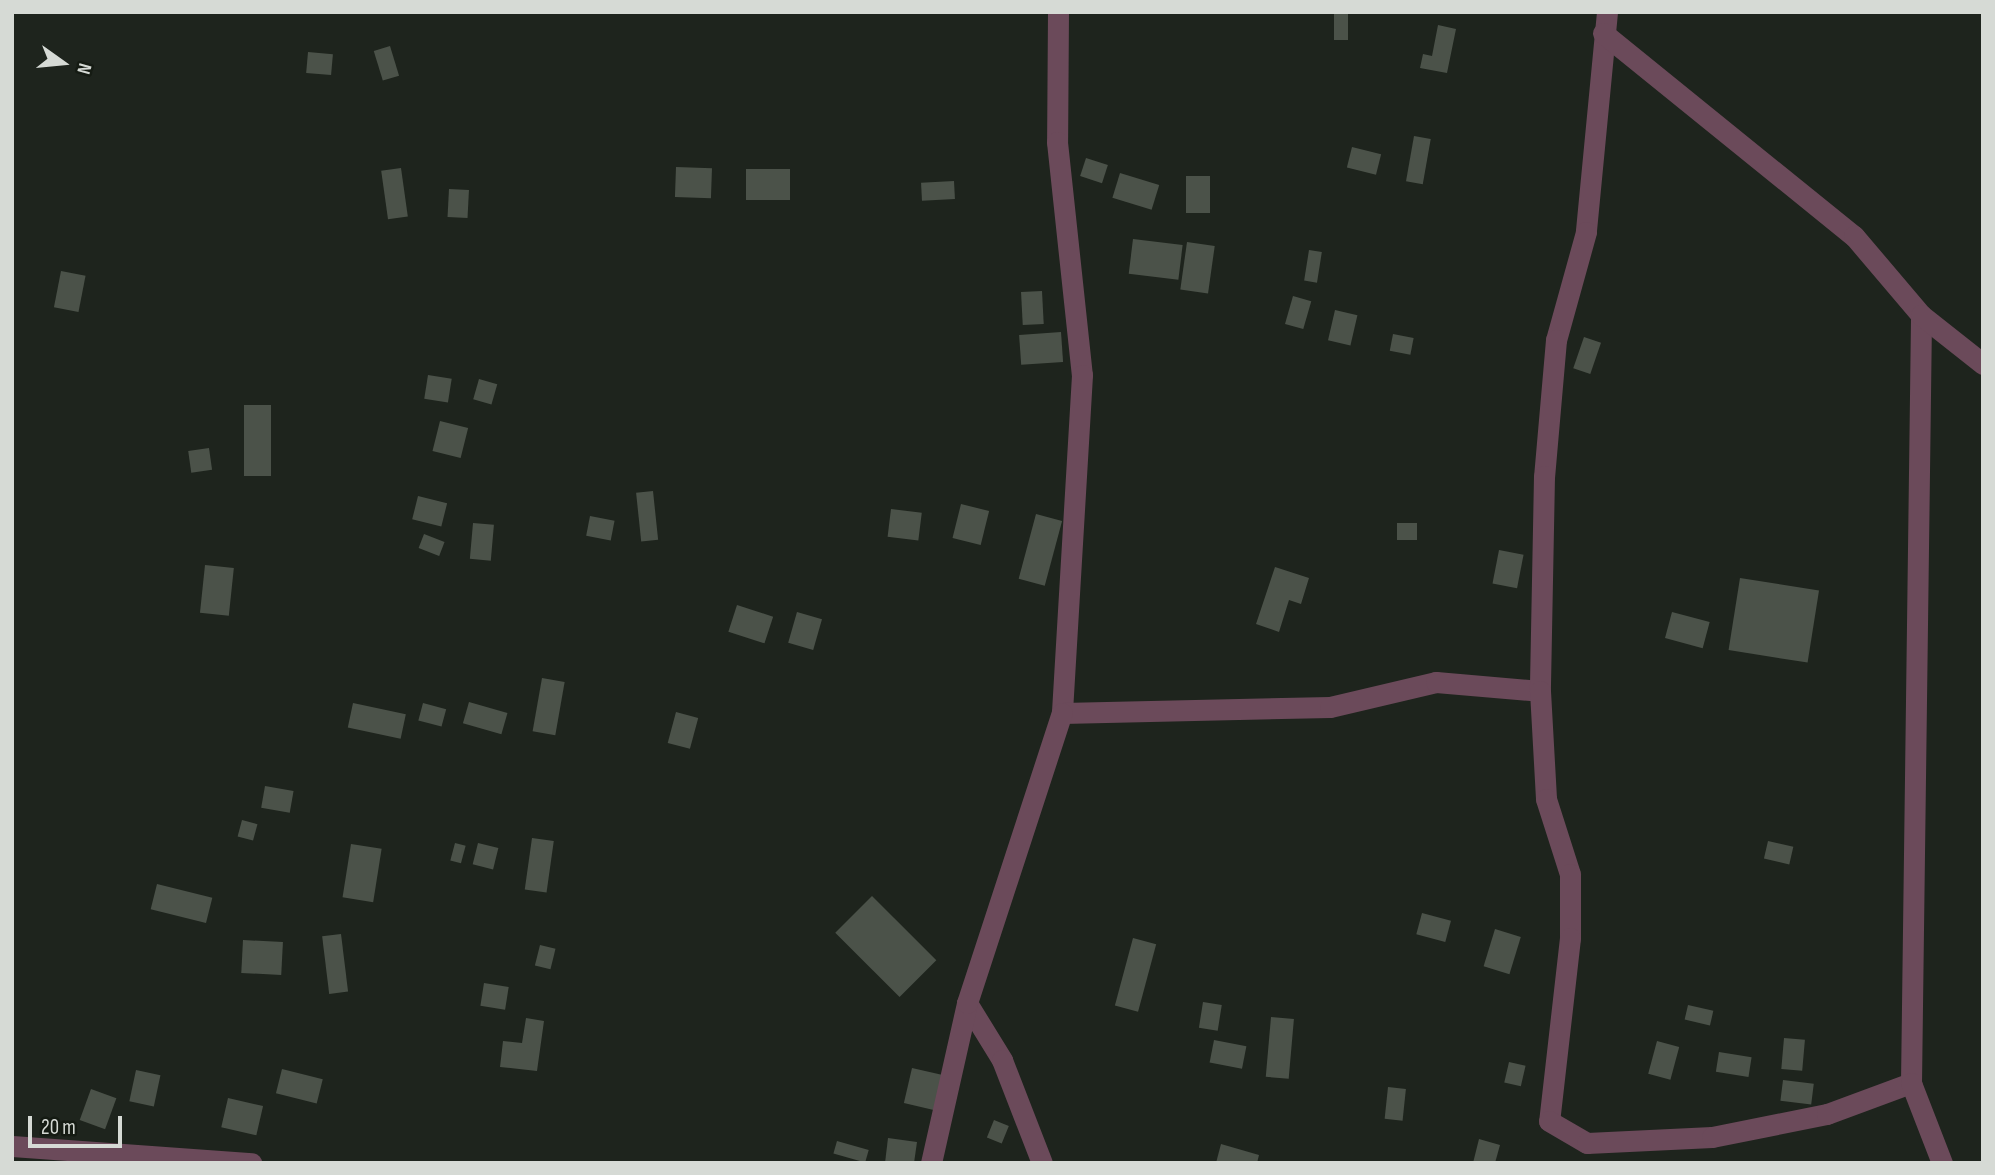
<!DOCTYPE html>
<html>
<head>
<meta charset="utf-8">
<style>
  body { margin:0 }
  #map { position:relative; width:1995px; height:1175px; overflow:hidden; background:#1e241d; font-family:"Sofia Sans Condensed",sans-serif }
  div>[style] { position:absolute }
  .building>* { inset:0; background:#4b5249; transform-origin:0 0 }
  .minor>* { height:21px; margin:-10.5px; padding:0 10.5px; transform-origin:10.5px; border-radius:10.5px; background:#6b4a5a }
  span { translate:-50% -50%; white-space:nowrap; text-align:center; line-height:1.15; -webkit-text-stroke:5px #151b13; paint-order:stroke }
  .frame { position:absolute; inset:0; border:14px solid #d6dad5; pointer-events:none }
  .north { position:absolute; left:28px; top:28px; width:70px; height:70px; -webkit-text-stroke:5px #151b13; paint-order:stroke; rotate:105deg; font-size:19px; font-weight:700; line-height:28px; text-align:center; color:#d6dad5 }
  .north::after { content:''; display:block; margin:auto; width:24px; height:32px; background:#d6dad5; clip-path:polygon(50% 0,100% 100%,50% 72%,0 100%) }
  .scale { position:absolute; left:28px; top:1116px; width:94px; height:32px; box-sizing:border-box; border:4px solid #d6dad5; border-top:0; padding-left:9px; font-size:21px; line-height:24px; white-space:nowrap; color:#d6dad5; -webkit-text-stroke:5px #151b13; paint-order:stroke }
</style>
</head>
<body>
<div id="map">
  <div class="building">
    <i style="left:1334px;top:12px;width:14px;height:28px"></i>
    <i style="clip-path:polygon(1438px 25px,1456px 29px,1447px 73px,1420px 68px,1423px 54px,1432px 56px)"></i>
    <i style="left:390px;top:46px;width:31px;height:17px;rotate:73deg"></i>
    <i style="left:308px;top:52px;width:25px;height:21px;rotate:5deg"></i>
    <i style="left:1414px;top:136px;width:17px;height:46px;rotate:10deg"></i>
    <i style="left:1352px;top:147px;width:30px;height:21px;rotate:14deg"></i>
    <i style="left:1086px;top:158px;width:23px;height:19px;rotate:18deg"></i>
    <i style="left:676px;top:167px;width:36px;height:30px;rotate:2deg"></i>
    <i style="left:401px;top:168px;width:49px;height:20px;rotate:82deg"></i>
    <i style="left:746px;top:169px;width:44px;height:31px"></i>
    <i style="left:1120px;top:173px;width:41px;height:26px;rotate:17deg"></i>
    <i style="left:1186px;top:176px;width:24px;height:37px"></i>
    <i style="left:954px;top:181px;width:18px;height:33px;rotate:87deg"></i>
    <i style="left:449px;top:189px;width:20px;height:28px;rotate:3deg"></i>
    <i style="left:1133px;top:239px;width:50px;height:35px;rotate:7deg"></i>
    <i style="left:1187px;top:242px;width:28px;height:48px;rotate:8deg"></i>
    <i style="left:1309px;top:250px;width:13px;height:31px;rotate:9deg"></i>
    <i style="left:61px;top:271px;width:25px;height:37px;rotate:11deg"></i>
    <i style="left:1042px;top:291px;width:33px;height:21px;rotate:87deg"></i>
    <i style="left:1293px;top:296px;width:19px;height:29px;rotate:16deg"></i>
    <i style="left:1335px;top:310px;width:23px;height:31px;rotate:13deg"></i>
    <i style="left:1061px;top:332px;width:30px;height:42px;rotate:86deg"></i>
    <i style="left:1393px;top:334px;width:21px;height:17px;rotate:11deg"></i>
    <i style="left:1584px;top:337px;width:18px;height:33px;rotate:19deg"></i>
    <i style="left:428px;top:375px;width:24px;height:24px;rotate:9deg"></i>
    <i style="left:479px;top:379px;width:19px;height:21px;rotate:16deg"></i>
    <i style="left:244px;top:405px;width:27px;height:71px"></i>
    <i style="left:440px;top:421px;width:29px;height:31px;rotate:14deg"></i>
    <i style="left:209px;top:448px;width:22px;height:21px;rotate:82deg"></i>
    <i style="left:653px;top:491px;width:49px;height:17px;rotate:84deg"></i>
    <i style="left:418px;top:496px;width:30px;height:24px;rotate:14deg"></i>
    <i style="left:961px;top:504px;width:29px;height:35px;rotate:14deg"></i>
    <i style="left:891px;top:509px;width:31px;height:28px;rotate:7deg"></i>
    <i style="left:1036px;top:514px;width:27px;height:67px;rotate:15deg"></i>
    <i style="left:590px;top:516px;width:25px;height:20px;rotate:11deg"></i>
    <i style="left:473px;top:523px;width:21px;height:36px;rotate:5deg"></i>
    <i style="left:1397px;top:523px;width:20px;height:17px"></i>
    <i style="left:424px;top:534px;width:22px;height:15px;rotate:21deg"></i>
    <i style="left:1499px;top:550px;width:25px;height:34px;rotate:11deg"></i>
    <i style="left:205px;top:565px;width:29px;height:48px;rotate:6deg"></i>
    <i style="clip-path:polygon(1275px 567px,1309px 578px,1301px 604px,1289px 600px,1279px 632px,1256px 624px)"></i>
    <i style="left:1740px;top:578px;width:80px;height:73px;rotate:9deg"></i>
    <i style="left:737px;top:605px;width:38px;height:28px;rotate:18deg"></i>
    <i style="left:797px;top:612px;width:26px;height:32px;rotate:16deg"></i>
    <i style="left:1672px;top:612px;width:39px;height:27px;rotate:15deg"></i>
    <i style="left:542px;top:678px;width:23px;height:54px;rotate:10deg"></i>
    <i style="left:469px;top:702px;width:40px;height:22px;rotate:16deg"></i>
    <i style="left:353px;top:703px;width:54px;height:25px;rotate:12deg"></i>
    <i style="left:423px;top:703px;width:24px;height:18px;rotate:15deg"></i>
    <i style="left:676px;top:712px;width:23px;height:32px;rotate:15deg"></i>
    <i style="left:265px;top:786px;width:29px;height:22px;rotate:10deg"></i>
    <i style="left:242px;top:820px;width:16px;height:17px;rotate:15deg"></i>
    <i style="left:532px;top:838px;width:22px;height:52px;rotate:8deg"></i>
    <i style="left:1768px;top:841px;width:26px;height:18px;rotate:13deg"></i>
    <i style="left:455px;top:843px;width:11px;height:18px;rotate:15deg"></i>
    <i style="left:478px;top:843px;width:21px;height:22px;rotate:14deg"></i>
    <i style="left:351px;top:844px;width:31px;height:54px;rotate:9deg"></i>
    <i style="left:157px;top:884px;width:57px;height:26px;rotate:14deg"></i>
    <i style="left:872px;top:896px;width:91px;height:52px;rotate:45deg"></i>
    <i style="left:1422px;top:913px;width:30px;height:22px;rotate:15deg"></i>
    <i style="left:1495px;top:929px;width:27px;height:39px;rotate:17deg"></i>
    <i style="left:341px;top:934px;width:58px;height:19px;rotate:83deg"></i>
    <i style="left:1133px;top:938px;width:24px;height:70px;rotate:15deg"></i>
    <i style="left:243px;top:940px;width:40px;height:33px;rotate:3deg"></i>
    <i style="left:540px;top:945px;width:16px;height:21px;rotate:14deg"></i>
    <i style="left:484px;top:983px;width:25px;height:23px;rotate:9deg"></i>
    <i style="left:1203px;top:1002px;width:19px;height:26px;rotate:9deg"></i>
    <i style="left:1688px;top:1005px;width:26px;height:15px;rotate:13deg"></i>
    <i style="left:1271px;top:1017px;width:23px;height:60px;rotate:5deg"></i>
    <i style="clip-path:polygon(526px 1018px,544px 1021px,537px 1071px,500px 1067px,503px 1041px,522px 1043px)"></i>
    <i style="left:1784px;top:1038px;width:21px;height:31px;rotate:5deg"></i>
    <i style="left:1214px;top:1040px;width:33px;height:23px;rotate:11deg"></i>
    <i style="left:1657px;top:1041px;width:23px;height:34px;rotate:15deg"></i>
    <i style="left:1719px;top:1052px;width:33px;height:20px;rotate:9deg"></i>
    <i style="left:1509px;top:1062px;width:17px;height:21px;rotate:13deg"></i>
    <i style="left:912px;top:1068px;width:36px;height:36px;rotate:13deg"></i>
    <i style="left:282px;top:1069px;width:42px;height:25px;rotate:14deg"></i>
    <i style="left:136px;top:1070px;width:25px;height:32px;rotate:12deg"></i>
    <i style="left:1783px;top:1080px;width:31px;height:21px;rotate:7deg"></i>
    <i style="left:1388px;top:1087px;width:18px;height:32px;rotate:6deg"></i>
    <i style="left:91px;top:1089px;width:27px;height:33px;rotate:20deg"></i>
    <i style="left:228px;top:1098px;width:36px;height:30px;rotate:13deg"></i>
    <i style="left:994px;top:1120px;width:16px;height:19px;rotate:22deg"></i>
    <i style="clip-path:polygon(888px 1138px,917px 1142px,914px 1163px,885px 1163px)"></i>
    <i style="clip-path:polygon(1479px 1139px,1500px 1145px,1495px 1163px,1473px 1163px)"></i>
    <i style="left:837px;top:1141px;width:33px;height:13px;rotate:16deg"></i>
    <i style="clip-path:polygon(1221px 1144px,1259px 1155px,1257px 1163px,1216px 1163px)"></i>
  </div>
  <div class="minor">
    <i style="left:1058px;top:12px;width:130px;rotate:90.4deg"></i>
    <i style="left:1057px;top:142px;width:234px;rotate:83.9deg"></i>
    <i style="left:1082px;top:375px;width:339px;rotate:93.4deg"></i>
    <i style="left:1062px;top:713px;width:268px;rotate:-1.3deg"></i>
    <i style="left:1330px;top:707px;width:109px;rotate:-13.3deg"></i>
    <i style="left:1436px;top:682px;width:104px;rotate:4.9deg"></i>
    <i style="left:1607px;top:12px;width:221px;rotate:95.5deg"></i>
    <i style="left:1586px;top:232px;width:112px;rotate:105.5deg"></i>
    <i style="left:1556px;top:340px;width:137px;rotate:95deg"></i>
    <i style="left:1544px;top:476px;width:215px;rotate:91.1deg"></i>
    <i style="left:1540px;top:691px;width:108px;rotate:86.8deg"></i>
    <i style="left:1546px;top:799px;width:79px;rotate:72.3deg"></i>
    <i style="left:1570px;top:874px;width:64px;rotate:90deg"></i>
    <i style="left:1570px;top:938px;width:184px;rotate:96.5deg"></i>
    <i style="left:1549px;top:1121px;width:44px;rotate:30.1deg"></i>
    <i style="left:1587px;top:1143px;width:125px;rotate:-2.7deg"></i>
    <i style="left:1712px;top:1137px;width:117px;rotate:-11.3deg"></i>
    <i style="left:1827px;top:1114px;width:90px;rotate:-20.3deg"></i>
    <i style="left:1911px;top:1083px;width:768px;rotate:-89.25deg"></i>
    <i style="left:1603px;top:33px;width:323px;rotate:39deg"></i>
    <i style="left:1854px;top:236px;width:104px;rotate:49.7deg"></i>
    <i style="left:1921px;top:315px;width:79px;rotate:38.3deg"></i>
    <i style="left:967px;top:1003px;width:67px;rotate:58.4deg"></i>
    <i style="left:1002px;top:1060px;width:110px;rotate:68.8deg"></i>
    <i style="left:1911px;top:1083px;width:86px;rotate:68.8deg"></i>
    <i style="left:12px;top:1146px;width:240px;rotate:4.1deg"></i>
    <i style="left:931px;top:1163px;width:164px;rotate:-77.3deg"></i>
    <i style="left:967px;top:1003px;width:305px;rotate:-71.9deg"></i>
  </div>
  <div class="frame"></div>
  <div class="north">N</div>
  <div class="scale">20 m</div>
</div>
</body>
</html>
